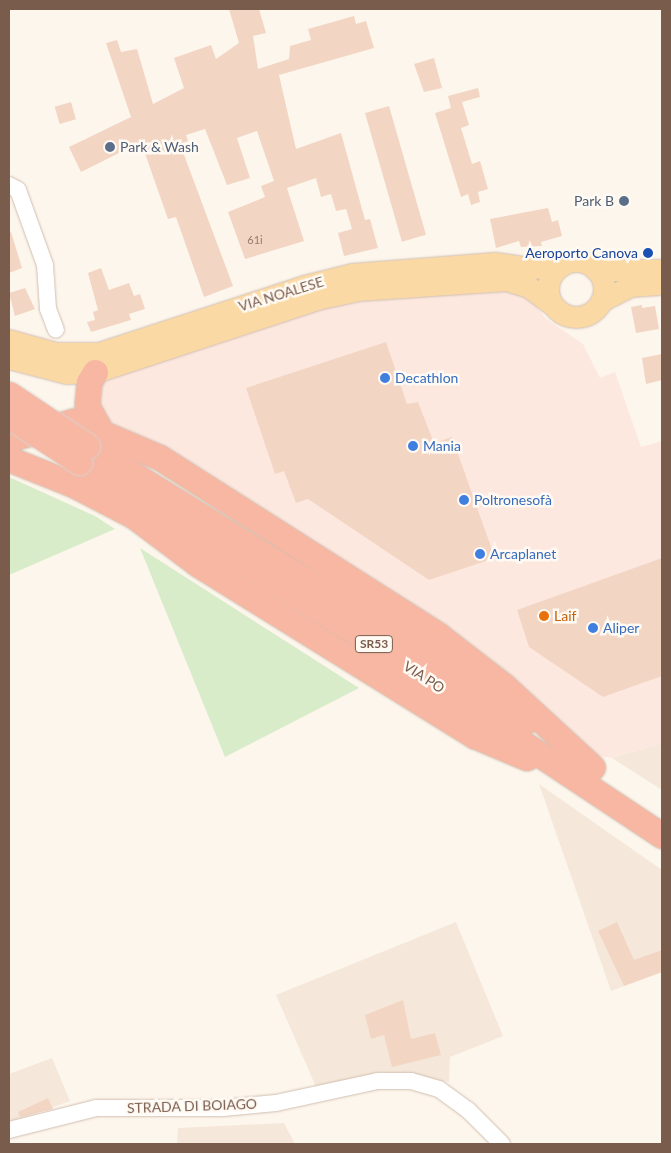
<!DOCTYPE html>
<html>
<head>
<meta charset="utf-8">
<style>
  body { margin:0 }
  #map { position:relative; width:671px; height:1153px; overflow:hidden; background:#fdf6ec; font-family:Lato,sans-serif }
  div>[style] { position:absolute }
  .residential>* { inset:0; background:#f5e8da }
  .commercial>* { inset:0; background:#fde8e0 }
  .green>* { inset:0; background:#d8ecc9 }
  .building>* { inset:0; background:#f3d5c3; transform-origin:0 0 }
  .roads { filter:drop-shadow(0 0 1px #d1beb0) drop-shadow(0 0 1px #d1beb0) }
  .minor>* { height:16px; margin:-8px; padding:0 8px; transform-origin:8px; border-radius:8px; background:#fff }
  .major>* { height:21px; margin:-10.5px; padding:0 10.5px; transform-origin:10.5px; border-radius:10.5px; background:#fbd9a5 }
  .major>.ring { margin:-10.5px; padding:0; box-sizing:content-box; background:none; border:21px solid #fbd9a5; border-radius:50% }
  .highway>* { height:25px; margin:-12.5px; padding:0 12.5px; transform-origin:12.5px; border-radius:12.5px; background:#f7b7a3 }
  .bridges { filter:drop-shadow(0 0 1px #dad1cd) drop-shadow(0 0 1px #dad1cd) }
  .highway-bridge>* { height:25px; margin:-12.5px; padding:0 12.5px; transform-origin:12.5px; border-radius:12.5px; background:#f7b7a3 }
  .dots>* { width:14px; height:14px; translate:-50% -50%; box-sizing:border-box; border:2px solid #fffaf3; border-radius:50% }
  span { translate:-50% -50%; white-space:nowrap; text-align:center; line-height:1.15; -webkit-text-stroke:5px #fffaf3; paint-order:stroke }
  .number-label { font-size:11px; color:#987a6a }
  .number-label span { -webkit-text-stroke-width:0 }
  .shield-label span { padding:1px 4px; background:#fffaf3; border:1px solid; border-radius:4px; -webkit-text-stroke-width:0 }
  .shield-label { font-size:12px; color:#7a5c4d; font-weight:700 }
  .service-label { font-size:14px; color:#4e5e75 }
  .left { translate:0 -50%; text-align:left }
  .right { translate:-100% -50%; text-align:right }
  .transit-label { font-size:14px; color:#164399 }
  .street-label { font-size:14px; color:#7a5c4d }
  .shop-label { font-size:14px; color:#366cbe }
  .food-label { font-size:14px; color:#c56008 }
  .frame { position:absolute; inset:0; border:10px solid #7a5c4d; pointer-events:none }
</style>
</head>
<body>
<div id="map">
  <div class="residential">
    <i style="clip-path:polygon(662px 743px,662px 790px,612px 758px)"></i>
    <i style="clip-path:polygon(539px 784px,662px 870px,662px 972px,611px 991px)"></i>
    <i style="clip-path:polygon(456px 922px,503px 1036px,450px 1057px,449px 1082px,382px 1072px,316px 1087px,276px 995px)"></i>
    <i style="clip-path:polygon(52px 1058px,70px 1101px,9px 1123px,9px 1074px)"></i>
    <i style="clip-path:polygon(284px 1123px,295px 1144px,177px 1144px,178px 1128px)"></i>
  </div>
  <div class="commercial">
    <i style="clip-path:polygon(504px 291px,520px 293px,534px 303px,545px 318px,583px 344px,600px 378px,615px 372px,641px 447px,662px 441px,662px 743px,612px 758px,598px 756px,111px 435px,93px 397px,106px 381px,138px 368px,322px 308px,399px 296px)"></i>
  </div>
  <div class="green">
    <i style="clip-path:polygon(9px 477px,95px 516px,115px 529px,9px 575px)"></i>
    <i style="clip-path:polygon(140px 548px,359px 688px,225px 757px)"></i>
  </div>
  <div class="building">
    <i style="clip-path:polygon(229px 9px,259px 9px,266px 33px,253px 36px,258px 69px,289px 59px,290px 46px,311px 40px,308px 29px,354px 16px,356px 24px,366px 21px,374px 48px,279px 75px,296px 149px,341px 133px,365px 220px,370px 219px,378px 248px,344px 256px,338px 233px,352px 229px,346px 209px,336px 211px,331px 194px,321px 197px,316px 178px,287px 188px,304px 241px,245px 259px,228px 212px,265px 197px,261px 186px,274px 181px,257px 131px,237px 138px,250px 178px,227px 185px,205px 129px,186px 135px,188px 141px,180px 144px,233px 286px,204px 297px,176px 217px,168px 219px,141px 142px,81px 172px,69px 147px,131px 117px,106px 43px,117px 40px,121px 52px,137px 49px,153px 104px,184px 88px,174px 58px,211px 45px,216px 59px,239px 43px)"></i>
    <i style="clip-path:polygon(434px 58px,442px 88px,424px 92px,414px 64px)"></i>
    <i style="clip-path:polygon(478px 88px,480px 97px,462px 102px,469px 125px,461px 128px,472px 164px,480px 161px,488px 189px,478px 192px,480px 202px,471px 205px,468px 194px,461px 197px,435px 113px,451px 108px,448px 96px)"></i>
    <i style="left:71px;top:102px;width:18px;height:17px;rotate:74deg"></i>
    <i style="left:389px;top:106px;width:134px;height:25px;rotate:74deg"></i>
    <i style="clip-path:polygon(548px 208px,552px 222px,558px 220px,562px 236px,541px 242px,542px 246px,521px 247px,519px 241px,496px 248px,490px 219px)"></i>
    <i style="clip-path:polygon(11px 232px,22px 268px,9px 273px,9px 233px)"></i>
    <i style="clip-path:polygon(101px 268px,109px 290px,129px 283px,134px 296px,140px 294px,145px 309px,129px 314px,131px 320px,91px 332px,87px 322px,95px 320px,93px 312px,98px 310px,88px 273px)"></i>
    <i style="clip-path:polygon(25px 288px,35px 309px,15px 316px,9px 293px)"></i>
    <i style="clip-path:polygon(642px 305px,642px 308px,655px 306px,659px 329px,636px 333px,631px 307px)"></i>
    <i style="clip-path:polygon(386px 342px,407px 404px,418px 402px,434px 443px,452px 437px,495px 558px,429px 580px,308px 499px,296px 503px,284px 471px,275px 474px,246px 388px)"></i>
    <i style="clip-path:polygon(662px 354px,662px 380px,646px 384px,642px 358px)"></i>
    <i style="clip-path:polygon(662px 558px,662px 676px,603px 697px,529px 647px,517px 610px)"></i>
    <i style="clip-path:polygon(617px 922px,634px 960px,662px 950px,662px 972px,624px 986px,598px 931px)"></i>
    <i style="clip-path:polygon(403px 1000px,411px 1039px,435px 1033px,441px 1055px,392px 1067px,384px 1035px,371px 1039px,365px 1015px)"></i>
    <i style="clip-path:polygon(48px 1098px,53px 1109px,20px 1117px,18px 1112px)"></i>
  </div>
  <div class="roads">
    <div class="minor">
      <i style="left:9px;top:185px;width:10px;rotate:29deg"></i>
      <i style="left:18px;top:190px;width:80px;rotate:70.2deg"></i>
      <i style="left:45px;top:265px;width:44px;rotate:86.1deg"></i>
      <i style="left:48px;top:309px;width:22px;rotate:69deg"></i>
      <i style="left:9px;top:1130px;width:90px;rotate:-14.2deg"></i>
      <i style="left:96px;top:1108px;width:127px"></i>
      <i style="left:223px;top:1108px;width:53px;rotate:-5.4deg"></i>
      <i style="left:276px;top:1103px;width:104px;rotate:-12.2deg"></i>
      <i style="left:378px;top:1081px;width:33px"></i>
      <i style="left:411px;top:1081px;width:29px;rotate:16deg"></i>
      <i style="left:439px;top:1089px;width:36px;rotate:36deg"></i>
      <i style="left:468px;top:1110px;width:48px;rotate:45deg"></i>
    </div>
    <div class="major">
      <i class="ring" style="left:548px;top:261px;width:35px;height:35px"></i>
      <i style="left:596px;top:270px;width:66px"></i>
      <i style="left:601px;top:301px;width:33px;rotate:-27deg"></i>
      <i style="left:630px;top:286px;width:32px;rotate:-4deg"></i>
      <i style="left:9px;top:340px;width:49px;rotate:15.5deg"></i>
      <i style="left:56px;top:353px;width:43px"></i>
      <i style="left:99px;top:353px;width:216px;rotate:-18.1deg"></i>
      <i style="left:304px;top:286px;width:49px;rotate:-14deg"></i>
      <i style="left:352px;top:274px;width:143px;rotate:-4.4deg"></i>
      <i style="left:495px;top:263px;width:35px;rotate:8deg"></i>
      <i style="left:530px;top:268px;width:31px;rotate:-4deg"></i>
      <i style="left:9px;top:358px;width:60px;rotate:14.5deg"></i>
      <i style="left:67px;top:373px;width:28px;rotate:-2deg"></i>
      <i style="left:95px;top:372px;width:234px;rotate:-18.2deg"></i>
      <i style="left:317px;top:299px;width:42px;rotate:-12.4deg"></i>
      <i style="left:358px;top:290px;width:148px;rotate:-3.9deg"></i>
      <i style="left:506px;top:280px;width:24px;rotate:17deg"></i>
      <i style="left:529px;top:287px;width:30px;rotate:37deg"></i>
    </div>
    <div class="highway">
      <i style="left:95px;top:372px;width:12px;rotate:121deg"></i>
      <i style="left:89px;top:382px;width:24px;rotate:95deg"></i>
      <i style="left:87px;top:406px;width:25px;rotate:61deg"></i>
      <i style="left:9px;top:439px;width:67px;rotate:-15.5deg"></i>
      <i style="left:74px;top:421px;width:92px;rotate:23deg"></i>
      <i style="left:159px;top:457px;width:331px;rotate:32.5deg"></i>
      <i style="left:438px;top:635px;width:83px;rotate:37.7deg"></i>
      <i style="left:504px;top:686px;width:120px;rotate:42.6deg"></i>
      <i style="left:87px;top:446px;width:355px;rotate:31.6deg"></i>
      <i style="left:389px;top:632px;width:163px;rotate:33.2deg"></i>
      <i style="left:9px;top:459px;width:68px;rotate:21.6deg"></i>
      <i style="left:72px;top:484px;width:70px;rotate:27.3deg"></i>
      <i style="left:134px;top:516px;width:81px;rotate:37deg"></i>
      <i style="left:199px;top:565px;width:325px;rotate:31.8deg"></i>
      <i style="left:475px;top:736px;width:56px;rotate:22.9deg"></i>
      <i style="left:79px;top:462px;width:334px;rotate:31.6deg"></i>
      <i style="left:363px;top:637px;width:359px;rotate:33.6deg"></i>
    </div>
  </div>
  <div class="bridges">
    <div class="highway-bridge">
      <i style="left:9px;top:394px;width:94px;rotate:33.7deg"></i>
      <i style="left:9px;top:416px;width:84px;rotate:33.3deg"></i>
    </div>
  </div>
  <div class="dots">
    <i style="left:110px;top:147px;background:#5c6f8a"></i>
    <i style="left:624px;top:201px;background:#5c6f8a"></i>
    <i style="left:648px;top:253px;background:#1a4fb4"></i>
    <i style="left:385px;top:378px;background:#3f7fe0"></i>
    <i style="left:413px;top:446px;background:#3f7fe0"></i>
    <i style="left:464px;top:500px;background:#3f7fe0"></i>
    <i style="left:480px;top:554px;background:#3f7fe0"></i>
    <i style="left:544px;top:616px;background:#e8710a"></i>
    <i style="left:593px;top:628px;background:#3f7fe0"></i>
  </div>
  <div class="number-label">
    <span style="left:255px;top:240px">61i</span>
  </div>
  <div class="shield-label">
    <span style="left:374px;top:644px">SR53</span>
  </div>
  <div class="service-label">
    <span class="left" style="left:120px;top:147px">Park &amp; Wash</span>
    <span class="right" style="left:614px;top:201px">Park B</span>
  </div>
  <div class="transit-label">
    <span class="right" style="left:638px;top:253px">Aeroporto Canova</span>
  </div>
  <div class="street-label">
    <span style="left:281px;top:294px;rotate:-17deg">VIA NOALESE</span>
    <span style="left:424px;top:677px;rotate:33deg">VIA PO</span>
    <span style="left:192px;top:1106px;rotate:-2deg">STRADA DI BOIAGO</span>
  </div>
  <div class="shop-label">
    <span class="left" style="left:395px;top:378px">Decathlon</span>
    <span class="left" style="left:423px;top:446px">Mania</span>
    <span class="left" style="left:474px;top:500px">Poltronesofà</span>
    <span class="left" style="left:490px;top:554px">Arcaplanet</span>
    <span class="left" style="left:603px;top:628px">Aliper</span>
  </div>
  <div class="food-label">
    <span class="left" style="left:554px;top:616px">Laif</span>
  </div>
  <div class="frame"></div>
</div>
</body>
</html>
